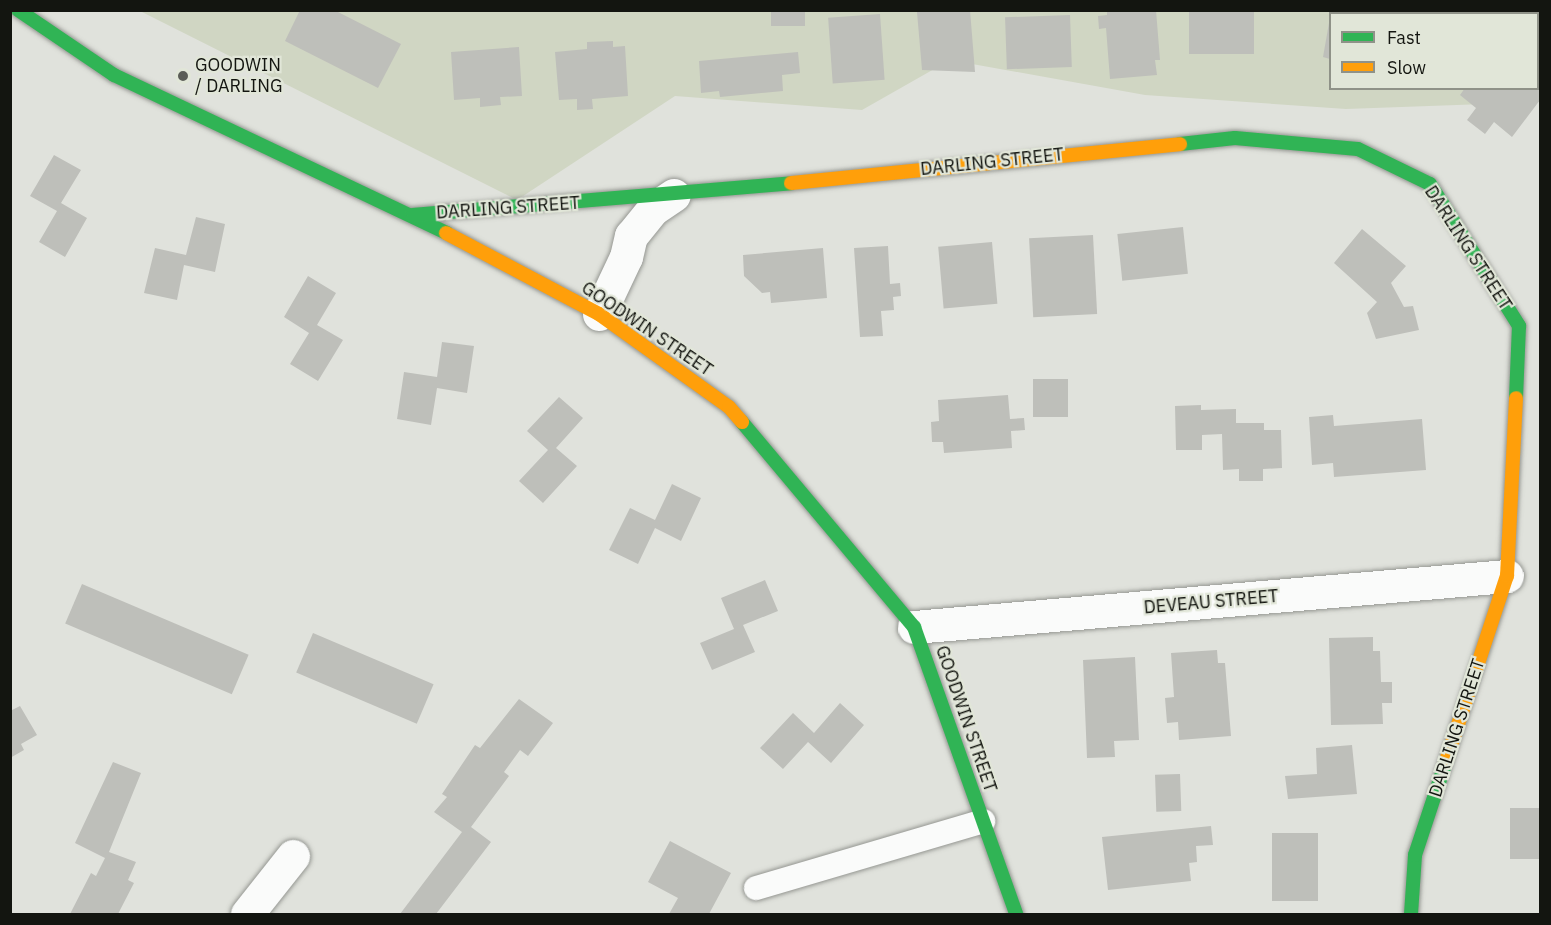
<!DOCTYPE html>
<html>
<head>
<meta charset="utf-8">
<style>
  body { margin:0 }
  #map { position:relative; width:1551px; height:925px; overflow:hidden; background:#e0e2dc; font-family:"IBM Plex Sans",sans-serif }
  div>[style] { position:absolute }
  .green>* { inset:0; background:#d0d6c3 }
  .building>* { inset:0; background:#bebfba; transform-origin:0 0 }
  .roads { filter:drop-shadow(0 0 2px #959792) drop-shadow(0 0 2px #959792) }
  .lane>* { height:24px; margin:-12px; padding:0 12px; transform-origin:12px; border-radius:12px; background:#fafbfa }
  .street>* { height:33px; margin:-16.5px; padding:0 16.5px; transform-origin:16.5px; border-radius:16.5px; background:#fafbfa }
  .fast>* { height:14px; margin:-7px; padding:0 7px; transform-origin:7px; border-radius:7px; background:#30b455 }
  .slow>* { height:14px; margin:-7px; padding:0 7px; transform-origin:7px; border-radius:7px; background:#ff9f0a }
  .dots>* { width:16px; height:16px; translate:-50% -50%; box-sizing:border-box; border:3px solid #e1e6d8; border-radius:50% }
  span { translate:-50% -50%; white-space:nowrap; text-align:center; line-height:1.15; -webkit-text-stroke:4.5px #e1e6d8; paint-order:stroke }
  .poi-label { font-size:18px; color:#131510 }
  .left { translate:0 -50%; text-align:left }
  .street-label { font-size:18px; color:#131510 }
  .frame { position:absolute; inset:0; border:12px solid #131510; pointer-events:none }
  .legend { position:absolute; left:1329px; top:12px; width:210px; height:78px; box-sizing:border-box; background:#e1e6d8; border:2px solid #8f9288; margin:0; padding:8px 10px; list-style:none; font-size:18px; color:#131510 }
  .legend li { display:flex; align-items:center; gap:12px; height:30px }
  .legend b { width:30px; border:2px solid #8f9288 }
</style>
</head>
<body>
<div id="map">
  <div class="green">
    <i style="clip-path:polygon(evenodd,140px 11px,1540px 11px,1540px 102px,1346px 109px,1145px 95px,950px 60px,862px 110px,675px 96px,517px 200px,140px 11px,1330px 14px,1538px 14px,1538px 88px,1330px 88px,1330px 14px)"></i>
  </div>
  <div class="building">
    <i style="clip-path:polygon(300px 10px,334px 10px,401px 44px,378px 88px,285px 41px)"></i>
    <i style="left:771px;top:10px;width:34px;height:16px"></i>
    <i style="clip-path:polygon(928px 10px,970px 10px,975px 72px,922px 70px,917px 12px)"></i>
    <i style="clip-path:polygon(1107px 10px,1156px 10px,1160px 60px,1155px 60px,1157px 75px,1110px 79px,1106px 28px,1099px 29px,1098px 16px,1107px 15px)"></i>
    <i style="left:1189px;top:10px;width:65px;height:44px"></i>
    <i style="clip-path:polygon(1332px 10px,1412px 10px,1331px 14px)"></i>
    <i style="left:880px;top:14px;width:66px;height:52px;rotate:86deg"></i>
    <i style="left:1070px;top:15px;width:52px;height:65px;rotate:88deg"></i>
    <i style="clip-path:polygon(1329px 23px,1330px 23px,1330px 59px,1323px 57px)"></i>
    <i style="clip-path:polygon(613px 41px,613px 47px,625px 46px,628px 96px,592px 99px,593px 109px,577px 110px,577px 99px,559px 100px,555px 52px,587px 49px,587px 42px)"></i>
    <i style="clip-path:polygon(519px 47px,522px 96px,500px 97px,501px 105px,480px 107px,480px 98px,454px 100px,451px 52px)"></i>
    <i style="clip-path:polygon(798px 52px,800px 73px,782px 75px,783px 91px,720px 97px,719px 91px,701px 93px,699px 61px)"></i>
    <i style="clip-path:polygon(1465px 88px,1539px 88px,1540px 100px,1512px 137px,1494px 122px,1485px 134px,1467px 120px,1476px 108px,1460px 95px)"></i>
    <i style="clip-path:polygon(54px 155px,81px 170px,61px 203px,87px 218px,65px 257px,39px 242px,57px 211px,30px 196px)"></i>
    <i style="clip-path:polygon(196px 217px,225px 224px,215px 272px,184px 265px,177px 300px,144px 293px,155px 248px,186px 255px)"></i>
    <i style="left:1183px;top:227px;width:47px;height:66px;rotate:84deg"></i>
    <i style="clip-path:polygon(1362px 229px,1406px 266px,1391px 283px,1404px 307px,1413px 306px,1419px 330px,1376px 339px,1367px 313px,1377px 302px,1334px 263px)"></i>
    <i style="left:1093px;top:235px;width:79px;height:64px;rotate:87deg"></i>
    <i style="left:992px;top:242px;width:62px;height:54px;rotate:85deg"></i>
    <i style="clip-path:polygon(888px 246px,890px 284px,900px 283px,901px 296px,893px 297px,894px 310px,881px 311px,883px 336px,860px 337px,854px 248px)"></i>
    <i style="clip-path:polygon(823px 248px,827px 298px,771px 303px,770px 292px,762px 293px,744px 276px,743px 255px)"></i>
    <i style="clip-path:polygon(308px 276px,336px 293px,317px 325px,343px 340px,318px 381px,290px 364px,309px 333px,284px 317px)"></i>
    <i style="clip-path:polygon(442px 342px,474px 346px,467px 393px,437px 388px,431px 425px,397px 419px,404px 372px,437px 377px)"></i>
    <i style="left:1068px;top:379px;width:38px;height:35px;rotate:90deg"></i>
    <i style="clip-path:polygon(1008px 395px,1010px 419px,1024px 418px,1025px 430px,1011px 431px,1012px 448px,944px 453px,943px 442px,932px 442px,931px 422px,939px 421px,938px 400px)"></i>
    <i style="clip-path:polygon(559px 397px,583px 418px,556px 448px,577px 466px,543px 503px,519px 481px,548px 450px,527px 431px)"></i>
    <i style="clip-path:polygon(1201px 405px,1201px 410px,1236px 409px,1236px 423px,1264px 423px,1264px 430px,1281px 430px,1282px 468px,1263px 469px,1263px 481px,1239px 481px,1239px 469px,1223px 470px,1222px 434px,1202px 435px,1202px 450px,1176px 450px,1175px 406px)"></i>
    <i style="clip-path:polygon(1333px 415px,1334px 426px,1422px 419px,1426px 470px,1334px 477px,1333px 463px,1312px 465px,1309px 417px)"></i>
    <i style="clip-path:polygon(672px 484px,701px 498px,681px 541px,655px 528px,638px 564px,609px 550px,630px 508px,655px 520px)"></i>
    <i style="clip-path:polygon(765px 580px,778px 611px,743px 625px,755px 652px,712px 670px,700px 643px,734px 629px,721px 598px)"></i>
    <i style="left:82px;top:584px;width:181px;height:43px;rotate:23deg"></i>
    <i style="left:313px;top:633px;width:131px;height:43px;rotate:23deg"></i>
    <i style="clip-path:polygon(1373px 637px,1373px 651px,1380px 651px,1381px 682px,1392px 682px,1392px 703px,1382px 703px,1383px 724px,1331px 725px,1329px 638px)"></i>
    <i style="clip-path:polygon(1217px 650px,1218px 663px,1225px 663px,1231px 736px,1179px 740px,1178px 722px,1167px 723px,1165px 698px,1174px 697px,1171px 653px)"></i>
    <i style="clip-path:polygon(1135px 657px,1139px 740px,1114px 741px,1115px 757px,1087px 758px,1083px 660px)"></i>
    <i style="clip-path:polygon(519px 699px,553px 723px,528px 756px,520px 750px,504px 772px,509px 776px,471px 827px,491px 842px,436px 914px,400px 914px,462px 832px,434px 812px,447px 797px,442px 794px,475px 745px,480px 748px)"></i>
    <i style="clip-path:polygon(840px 703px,864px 725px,831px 763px,808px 742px,783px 769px,760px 748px,793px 713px,814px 733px)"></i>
    <i style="clip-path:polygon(20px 706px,37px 735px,21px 744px,24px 750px,10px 758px,10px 711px)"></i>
    <i style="clip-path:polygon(1352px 745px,1357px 794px,1288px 799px,1285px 776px,1317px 774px,1316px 748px)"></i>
    <i style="clip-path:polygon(113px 762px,141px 773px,109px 852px,136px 862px,128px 880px,134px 883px,118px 914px,70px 914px,91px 873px,96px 876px,105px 858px,75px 843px)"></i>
    <i style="left:1180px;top:774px;width:37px;height:25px;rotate:88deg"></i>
    <i style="left:1540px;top:808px;width:51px;height:30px;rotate:90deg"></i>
    <i style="clip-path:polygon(1211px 826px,1213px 845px,1196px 846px,1197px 862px,1189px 863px,1191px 881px,1108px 890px,1102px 837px)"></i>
    <i style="left:1272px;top:833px;width:46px;height:68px"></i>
    <i style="clip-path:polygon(670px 841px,731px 873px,709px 914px,669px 914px,678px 898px,648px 882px)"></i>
  </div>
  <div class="roads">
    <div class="lane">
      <i style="left:756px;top:888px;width:237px;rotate:-16.4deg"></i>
    </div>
    <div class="street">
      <i style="left:599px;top:314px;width:63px;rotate:-64.7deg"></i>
      <i style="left:626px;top:257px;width:22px;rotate:-77deg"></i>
      <i style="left:631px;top:236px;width:35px;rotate:-51deg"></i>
      <i style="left:653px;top:209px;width:25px;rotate:-34deg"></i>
      <i style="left:914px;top:627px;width:595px;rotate:-4.92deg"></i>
      <i style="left:247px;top:914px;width:74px;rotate:-51.6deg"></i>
    </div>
    <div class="fast">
      <i style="left:18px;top:10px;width:116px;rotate:34.1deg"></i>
      <i style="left:114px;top:75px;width:368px;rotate:25.4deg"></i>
      <i style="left:1180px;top:144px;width:55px;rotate:-6.2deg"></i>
      <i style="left:1235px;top:138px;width:123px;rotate:5.1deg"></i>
      <i style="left:1358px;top:149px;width:80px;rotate:25.9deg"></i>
      <i style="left:1430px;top:184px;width:168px;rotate:57.9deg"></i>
      <i style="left:1519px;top:326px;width:72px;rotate:92.4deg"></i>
      <i style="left:413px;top:215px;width:379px;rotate:-4.8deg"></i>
      <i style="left:742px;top:422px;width:268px;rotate:50deg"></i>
      <i style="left:914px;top:627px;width:305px;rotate:70.4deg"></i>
      <i style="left:1411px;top:914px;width:59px;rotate:-86.1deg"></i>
      <i style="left:1415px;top:855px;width:99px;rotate:-71.7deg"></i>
    </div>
    <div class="slow">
      <i style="left:791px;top:183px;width:391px;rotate:-5.7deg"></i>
      <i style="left:446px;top:233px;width:173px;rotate:27.9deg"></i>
      <i style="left:599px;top:314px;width:160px;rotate:35.6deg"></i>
      <i style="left:729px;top:407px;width:20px;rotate:49deg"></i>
      <i style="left:1446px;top:761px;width:195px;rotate:-71.8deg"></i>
      <i style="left:1507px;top:576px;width:178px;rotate:-87.1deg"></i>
    </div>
  </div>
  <div class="dots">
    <i style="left:183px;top:76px;background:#5b5d57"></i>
  </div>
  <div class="poi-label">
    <span class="left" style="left:195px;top:76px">GOODWIN<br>/ DARLING</span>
  </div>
  <div class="street-label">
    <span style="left:992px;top:162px;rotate:-6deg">DARLING STREET</span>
    <span style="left:508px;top:208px;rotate:-4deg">DARLING STREET</span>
    <span style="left:1468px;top:248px;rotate:57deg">DARLING STREET</span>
    <span style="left:647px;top:329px;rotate:34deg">GOODWIN STREET</span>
    <span style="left:1211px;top:602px;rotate:-5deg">DEVEAU STREET</span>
    <span style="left:966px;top:719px;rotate:71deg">GOODWIN STREET</span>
    <span style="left:1457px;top:728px;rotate:-72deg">DARLING STREET</span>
  </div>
  <div class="frame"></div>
  <ul class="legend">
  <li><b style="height:8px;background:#30b455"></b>Fast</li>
  <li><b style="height:8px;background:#ff9f0a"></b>Slow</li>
  </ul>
</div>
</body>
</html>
